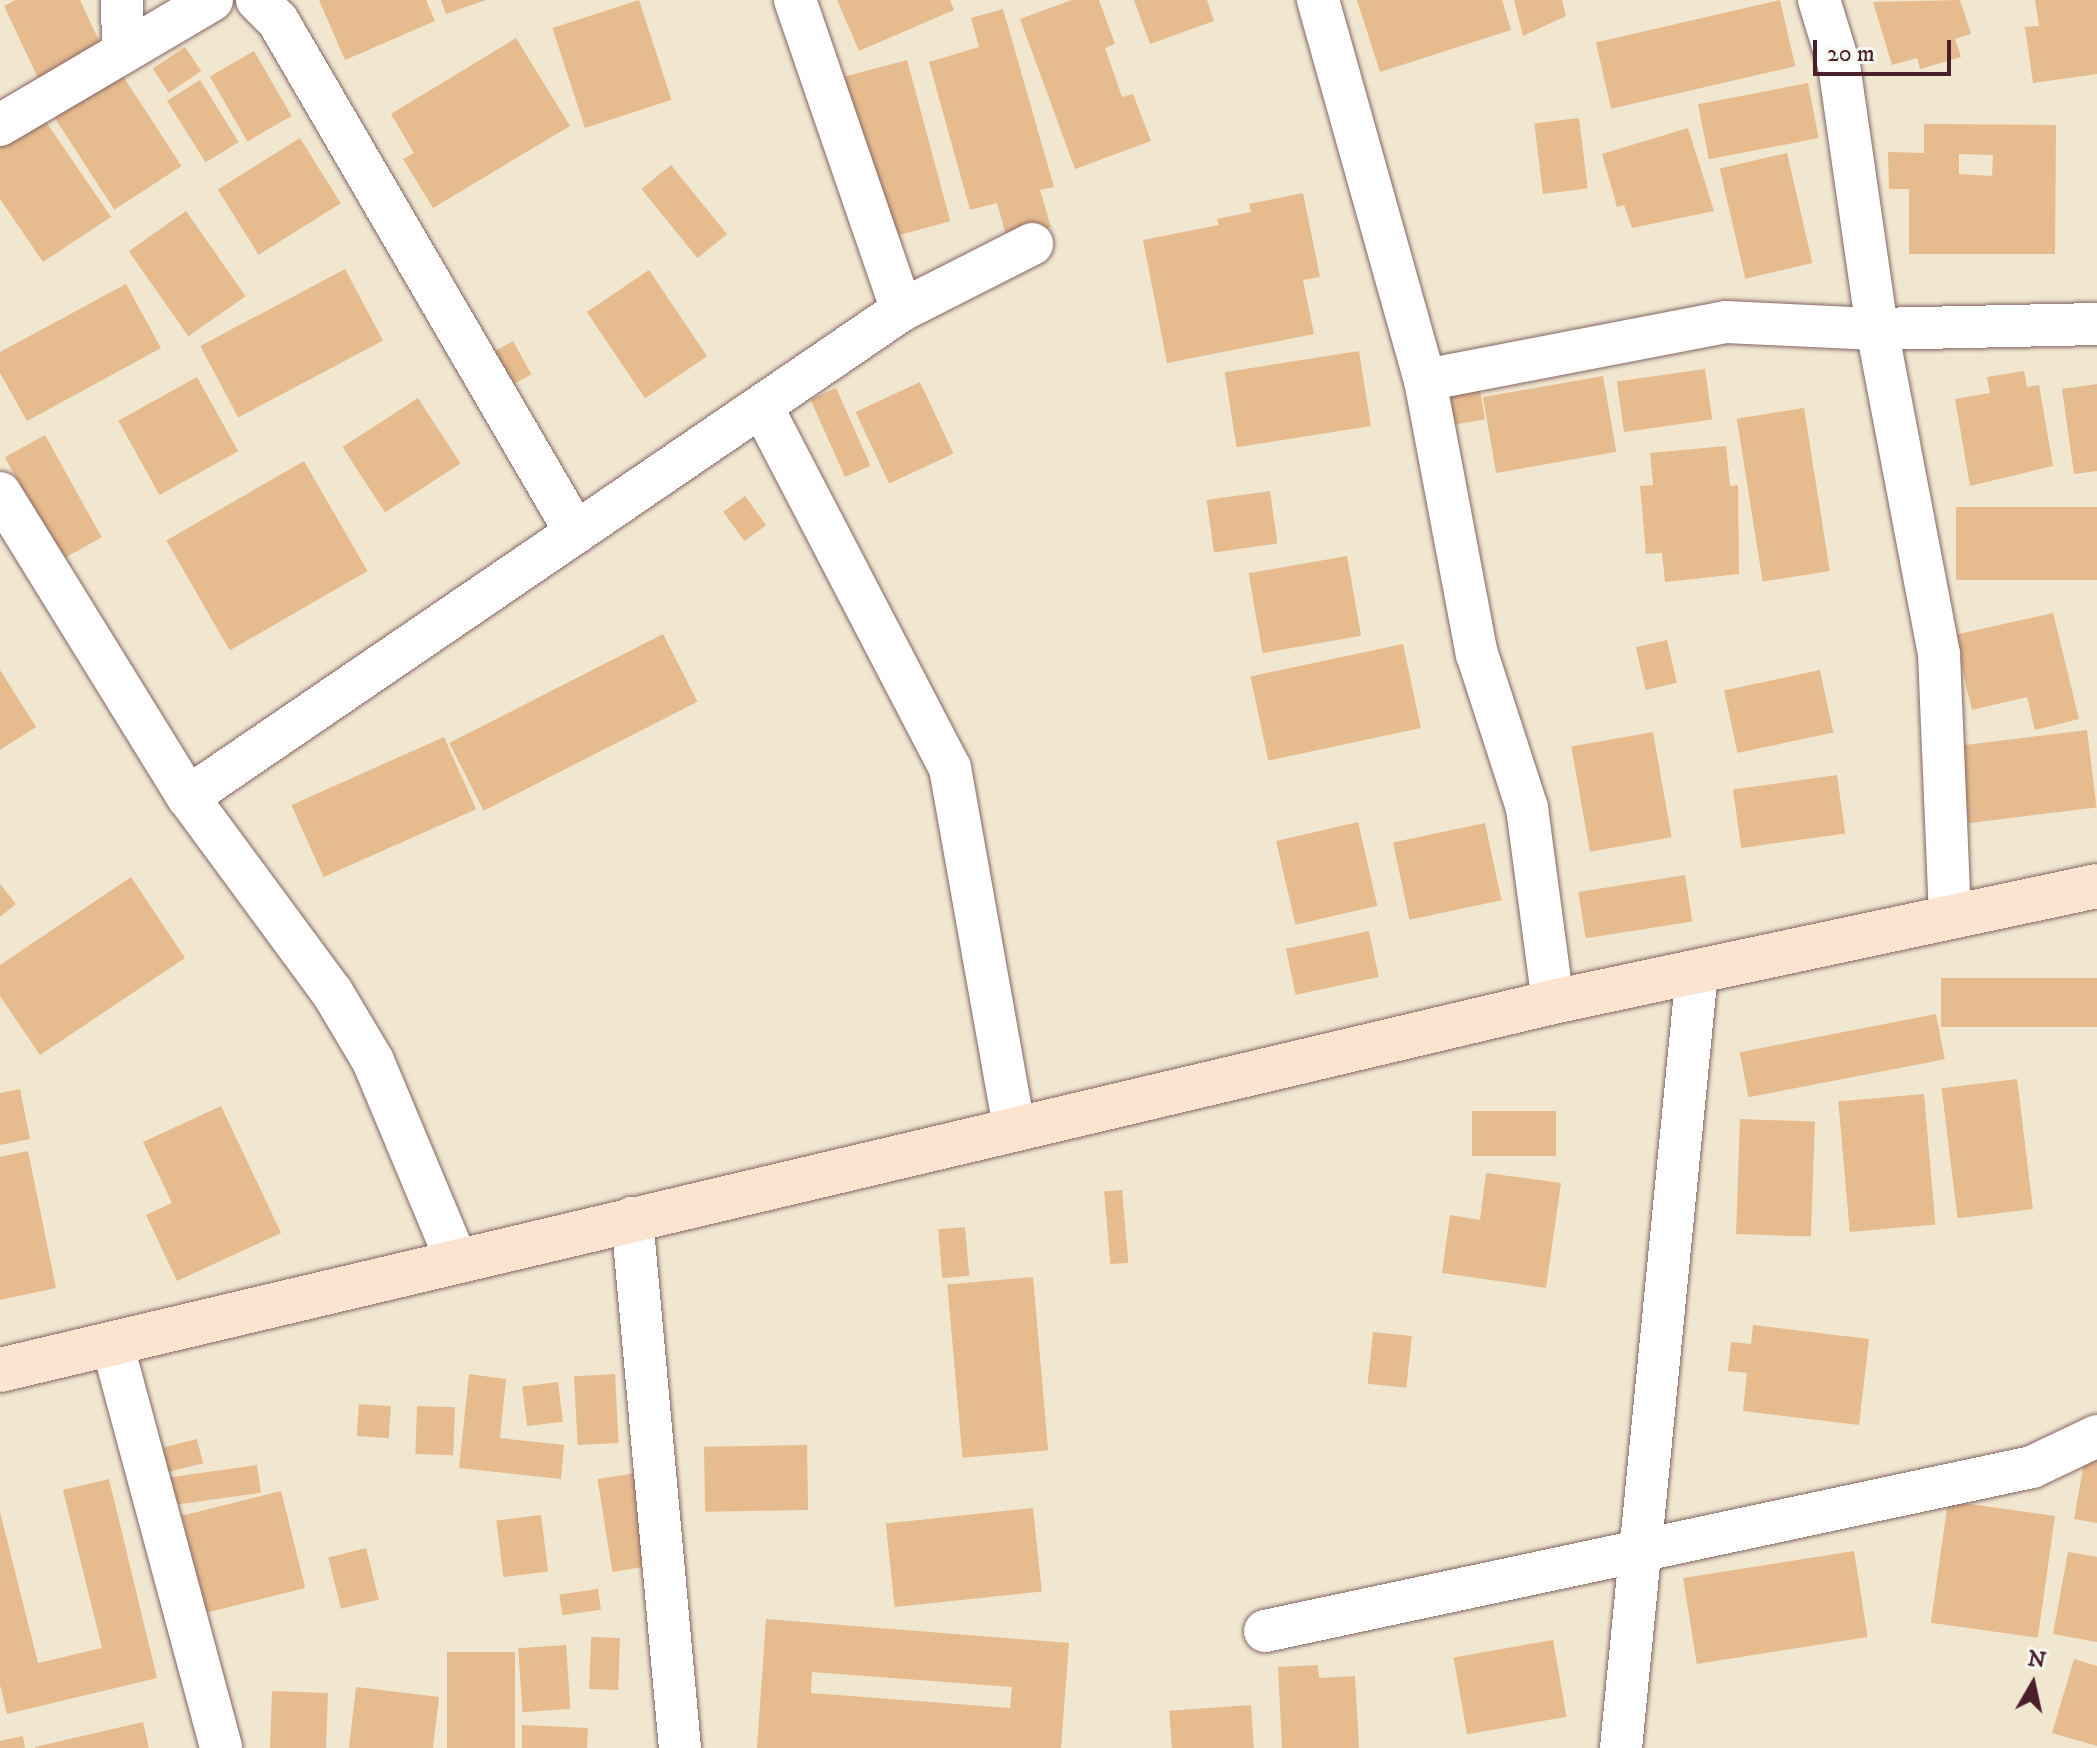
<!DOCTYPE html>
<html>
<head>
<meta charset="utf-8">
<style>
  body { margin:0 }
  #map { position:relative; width:2097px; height:1748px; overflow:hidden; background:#f1e7d0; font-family:"IM FELL DW Pica",serif }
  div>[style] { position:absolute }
  .building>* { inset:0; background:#e6bb8e; transform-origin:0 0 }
  .roads { filter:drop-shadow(0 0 2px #846565) drop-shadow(0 0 2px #846565) }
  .minor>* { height:42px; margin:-21px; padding:0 21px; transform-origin:21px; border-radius:21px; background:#fff }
  .secondary>* { height:44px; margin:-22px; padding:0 22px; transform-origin:22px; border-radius:22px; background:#fde4d1 }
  span { translate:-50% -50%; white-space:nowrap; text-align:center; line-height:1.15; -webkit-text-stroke:6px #f6f6f2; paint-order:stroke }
  .north { position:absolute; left:1993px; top:1644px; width:80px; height:80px; -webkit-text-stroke:6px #f6f6f2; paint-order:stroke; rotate:9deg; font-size:22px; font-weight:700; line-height:32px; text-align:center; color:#4a1f2b }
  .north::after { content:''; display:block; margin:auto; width:28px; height:36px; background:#4a1f2b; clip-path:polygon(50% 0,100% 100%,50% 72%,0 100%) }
  .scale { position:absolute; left:1813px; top:40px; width:138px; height:36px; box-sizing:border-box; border:4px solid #4a1f2b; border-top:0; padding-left:10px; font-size:24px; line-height:28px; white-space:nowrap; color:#4a1f2b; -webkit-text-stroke:6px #f6f6f2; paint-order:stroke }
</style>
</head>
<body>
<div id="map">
  <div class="building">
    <i style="clip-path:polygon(16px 0,80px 0,102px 47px,38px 78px,4px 6px)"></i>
    <i style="clip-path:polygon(319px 0,426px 0,435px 21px,345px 60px)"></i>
    <i style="clip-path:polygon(441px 0,486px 0,446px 14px)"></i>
    <i style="left:639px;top:0;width:105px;height:91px;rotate:72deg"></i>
    <i style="clip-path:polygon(837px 0,950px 0,954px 10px,859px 51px)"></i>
    <i style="clip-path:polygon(1072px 0,1099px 0,1115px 44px,1105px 48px,1122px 97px,1133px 94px,1151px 141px,1075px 169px,1020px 19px)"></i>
    <i style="clip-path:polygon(1134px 0,1207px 0,1214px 21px,1150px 44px)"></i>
    <i style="clip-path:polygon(1357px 0,1502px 0,1511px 30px,1380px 72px)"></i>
    <i style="clip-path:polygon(1514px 0,1562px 0,1566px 16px,1523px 36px)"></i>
    <i style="left:1780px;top:0;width:68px;height:189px;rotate:77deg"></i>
    <i style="clip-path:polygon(1960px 0,1971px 34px,1955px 39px,1961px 57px,1920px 69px,1917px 58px,1892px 65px,1873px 2px)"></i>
    <i style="clip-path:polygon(2035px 0,2097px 0,2097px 74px,2033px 83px,2025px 27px,2039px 26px)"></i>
    <i style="clip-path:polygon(1003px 9px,1054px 187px,1040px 190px,1051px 227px,1007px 239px,997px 203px,970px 210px,929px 62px,979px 47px,971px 18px)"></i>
    <i style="clip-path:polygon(516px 38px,570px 126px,433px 208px,403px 159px,414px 153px,391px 114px)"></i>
    <i style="left:185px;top:47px;width:29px;height:39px;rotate:56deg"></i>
    <i style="left:254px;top:51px;width:75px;height:51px;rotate:60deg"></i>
    <i style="left:907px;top:60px;width:167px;height:65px;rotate:75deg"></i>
    <i style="left:121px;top:73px;width:111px;height:80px;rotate:57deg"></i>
    <i style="left:200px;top:80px;width:73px;height:39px;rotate:58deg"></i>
    <i style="left:1808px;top:83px;width:56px;height:112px;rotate:79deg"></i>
    <i style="clip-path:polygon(42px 116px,111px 217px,43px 262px,0 199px,0 145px)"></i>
    <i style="left:1579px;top:118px;width:71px;height:45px;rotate:83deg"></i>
    <i style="clip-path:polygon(evenodd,1924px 124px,2056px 125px,2055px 254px,1909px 254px,1909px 189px,1889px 189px,1888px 152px,1924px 153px,1924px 124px,1959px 154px,1993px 155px,1992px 176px,1959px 174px,1959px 154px)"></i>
    <i style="clip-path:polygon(1688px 128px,1714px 211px,1632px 228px,1624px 205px,1617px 207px,1602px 154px)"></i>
    <i style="left:300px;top:138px;width:77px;height:97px;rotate:58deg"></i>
    <i style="left:1787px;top:153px;width:113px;height:69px;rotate:77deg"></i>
    <i style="left:671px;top:165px;width:89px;height:38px;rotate:51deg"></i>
    <i style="clip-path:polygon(1303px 193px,1320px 277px,1303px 280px,1314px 334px,1167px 363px,1143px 240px,1219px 225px,1217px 219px,1251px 212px,1249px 204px)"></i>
    <i style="left:186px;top:211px;width:104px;height:70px;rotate:55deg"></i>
    <i style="left:345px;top:269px;width:81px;height:164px;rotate:62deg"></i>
    <i style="left:649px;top:270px;width:104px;height:75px;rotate:56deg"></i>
    <i style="clip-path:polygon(126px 284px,161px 348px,27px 421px,0 373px,0 352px)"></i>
    <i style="left:513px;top:341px;width:38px;height:39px;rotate:61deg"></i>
    <i style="left:1359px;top:351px;width:76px;height:136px;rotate:81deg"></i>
    <i style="left:1705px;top:369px;width:51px;height:89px;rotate:82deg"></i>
    <i style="clip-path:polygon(2024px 371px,2027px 387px,2039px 385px,2053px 466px,1970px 486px,1955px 399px,1990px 393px,1987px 377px)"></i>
    <i style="left:1603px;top:376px;width:77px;height:122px;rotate:80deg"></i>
    <i style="left:197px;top:377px;width:85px;height:90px;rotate:61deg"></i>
    <i style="left:920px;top:382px;width:79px;height:71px;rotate:65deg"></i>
    <i style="clip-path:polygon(2097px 384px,2097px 471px,2074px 474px,2062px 389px)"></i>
    <i style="left:836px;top:388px;width:85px;height:28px;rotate:66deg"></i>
    <i style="left:1480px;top:389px;width:31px;height:31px;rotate:81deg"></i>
    <i style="left:418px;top:398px;width:78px;height:90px;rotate:57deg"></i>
    <i style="left:1804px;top:408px;width:165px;height:68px;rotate:81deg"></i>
    <i style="left:45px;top:435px;width:117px;height:46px;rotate:61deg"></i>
    <i style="clip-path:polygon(1726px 446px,1730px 486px,1738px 485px,1739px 574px,1665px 582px,1662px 553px,1646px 554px,1640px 486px,1653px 485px,1650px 453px)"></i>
    <i style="left:304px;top:461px;width:127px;height:159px;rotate:60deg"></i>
    <i style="left:1270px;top:491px;width:53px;height:64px;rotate:82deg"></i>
    <i style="left:745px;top:496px;width:36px;height:27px;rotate:54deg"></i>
    <i style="left:2097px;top:507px;width:73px;height:141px;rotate:90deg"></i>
    <i style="left:1347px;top:556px;width:81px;height:100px;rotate:80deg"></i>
    <i style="clip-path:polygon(2053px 613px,2079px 719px,2035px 730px,2027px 697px,1972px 710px,1954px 635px)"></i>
    <i style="left:663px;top:634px;width:76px;height:240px;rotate:63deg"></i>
    <i style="left:1667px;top:640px;width:44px;height:32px;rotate:77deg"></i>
    <i style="left:1403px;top:644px;width:86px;height:156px;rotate:78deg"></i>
    <i style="clip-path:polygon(0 670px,36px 727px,0 750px)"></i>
    <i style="left:1820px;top:670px;width:64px;height:98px;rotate:78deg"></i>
    <i style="left:2087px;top:730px;width:78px;height:129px;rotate:83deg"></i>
    <i style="left:1653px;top:732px;width:107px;height:83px;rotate:80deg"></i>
    <i style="left:444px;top:737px;width:79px;height:167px;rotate:66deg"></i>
    <i style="left:1837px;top:775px;width:59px;height:105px;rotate:82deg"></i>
    <i style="left:1358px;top:822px;width:86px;height:84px;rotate:77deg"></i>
    <i style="left:1485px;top:823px;width:79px;height:94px;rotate:78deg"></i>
    <i style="left:1685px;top:875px;width:47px;height:108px;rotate:81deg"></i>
    <i style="clip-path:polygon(131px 877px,185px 958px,40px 1055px,0 996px,0 965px)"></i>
    <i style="clip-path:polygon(0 884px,16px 904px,0 917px)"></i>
    <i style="left:1369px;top:931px;width:47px;height:85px;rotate:78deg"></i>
    <i style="left:2097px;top:978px;width:49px;height:156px;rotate:90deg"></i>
    <i style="left:1936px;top:1014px;width:46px;height:200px;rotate:79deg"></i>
    <i style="left:2017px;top:1079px;width:131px;height:76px;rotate:83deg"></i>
    <i style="clip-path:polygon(20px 1089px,30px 1139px,0 1145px,0 1093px)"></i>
    <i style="left:1924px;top:1094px;width:131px;height:86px;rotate:85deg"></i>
    <i style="clip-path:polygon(221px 1106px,281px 1233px,177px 1281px,146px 1215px,172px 1203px,143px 1142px)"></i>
    <i style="left:1556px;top:1111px;width:45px;height:84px;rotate:90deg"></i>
    <i style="left:1740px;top:1119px;width:75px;height:115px;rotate:2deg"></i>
    <i style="clip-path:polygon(28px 1151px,56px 1288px,0 1300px,0 1157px)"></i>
    <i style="clip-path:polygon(1486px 1173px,1561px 1183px,1546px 1288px,1442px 1273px,1450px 1215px,1480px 1220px)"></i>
    <i style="left:1122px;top:1190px;width:73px;height:18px;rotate:85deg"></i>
    <i style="left:965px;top:1227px;width:49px;height:27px;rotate:85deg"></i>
    <i style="left:1033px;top:1277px;width:174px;height:86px;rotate:85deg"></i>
    <i style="clip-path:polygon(1753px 1325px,1869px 1339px,1859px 1425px,1743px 1411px,1747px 1373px,1728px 1371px,1731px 1342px,1751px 1344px)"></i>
    <i style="left:1373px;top:1332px;width:39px;height:52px;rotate:6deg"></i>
    <i style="clip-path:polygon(469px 1374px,506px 1379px,500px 1438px,564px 1445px,561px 1479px,459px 1468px)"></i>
    <i style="left:615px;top:1374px;width:69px;height:41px;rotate:87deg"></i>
    <i style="left:558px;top:1382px;width:40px;height:36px;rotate:83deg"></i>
    <i style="left:359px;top:1404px;width:32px;height:32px;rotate:4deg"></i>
    <i style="left:417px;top:1406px;width:38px;height:48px;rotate:2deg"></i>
    <i style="left:197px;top:1439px;width:25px;height:41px;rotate:76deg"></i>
    <i style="left:807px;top:1445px;width:65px;height:103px;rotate:89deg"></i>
    <i style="clip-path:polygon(2085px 1458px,2097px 1460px,2097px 1523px,2074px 1519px)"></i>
    <i style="left:257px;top:1465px;width:28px;height:88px;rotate:82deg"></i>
    <i style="left:642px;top:1472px;width:94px;height:45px;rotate:81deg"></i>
    <i style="clip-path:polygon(109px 1479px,157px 1678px,7px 1714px,0 1685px,0 1512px,38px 1663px,102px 1648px,63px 1490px)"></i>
    <i style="left:281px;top:1491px;width:100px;height:102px;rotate:76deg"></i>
    <i style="left:1948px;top:1501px;width:108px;height:123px;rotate:8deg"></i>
    <i style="left:1033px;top:1508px;width:84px;height:148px;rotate:84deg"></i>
    <i style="left:541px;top:1515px;width:57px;height:45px;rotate:83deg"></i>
    <i style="left:366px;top:1548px;width:53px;height:39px;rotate:76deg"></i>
    <i style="left:1854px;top:1551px;width:87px;height:173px;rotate:81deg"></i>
    <i style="clip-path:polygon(2068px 1552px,2097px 1557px,2097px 1642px,2053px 1634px)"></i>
    <i style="left:598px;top:1589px;width:21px;height:39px;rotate:82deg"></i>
    <i style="clip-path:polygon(evenodd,766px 1619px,1069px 1643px,1061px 1748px,757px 1748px,766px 1619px,812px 1672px,1012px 1687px,1010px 1708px,811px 1693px,812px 1672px)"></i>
    <i style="left:591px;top:1637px;width:29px;height:52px;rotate:2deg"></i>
    <i style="left:1553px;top:1640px;width:78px;height:101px;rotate:80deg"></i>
    <i style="left:566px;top:1645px;width:64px;height:48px;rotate:86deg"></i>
    <i style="left:447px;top:1652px;width:68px;height:96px"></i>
    <i style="clip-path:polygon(2074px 1659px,2097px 1666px,2097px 1746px,2052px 1733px)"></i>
    <i style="clip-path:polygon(1318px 1665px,1319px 1678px,1355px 1676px,1359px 1748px,1282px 1748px,1278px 1667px)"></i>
    <i style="clip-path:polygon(356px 1687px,439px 1697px,433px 1748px,349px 1748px)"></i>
    <i style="left:272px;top:1691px;width:56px;height:57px;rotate:2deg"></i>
    <i style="left:1251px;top:1705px;width:43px;height:82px;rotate:86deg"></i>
    <i style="clip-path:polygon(143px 1722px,149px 1748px,35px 1748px,35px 1747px)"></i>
    <i style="clip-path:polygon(522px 1725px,588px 1728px,587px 1748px,522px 1748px)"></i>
    <i style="clip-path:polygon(23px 1736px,25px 1748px,0 1748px,0 1741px)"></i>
  </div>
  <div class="roads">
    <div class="minor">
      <i style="left:122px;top:0;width:48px;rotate:88.8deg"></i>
      <i style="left:257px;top:0;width:30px;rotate:45deg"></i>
      <i style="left:278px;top:21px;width:592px;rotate:59.8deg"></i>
      <i style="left:795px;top:0;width:328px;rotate:71deg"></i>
      <i style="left:1318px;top:0;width:395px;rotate:74.3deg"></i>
      <i style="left:1425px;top:380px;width:279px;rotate:79.3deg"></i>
      <i style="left:1477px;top:654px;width:162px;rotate:72deg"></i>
      <i style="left:1527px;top:808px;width:196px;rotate:82.4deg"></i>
      <i style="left:1819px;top:0;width:68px;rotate:72.9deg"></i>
      <i style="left:1839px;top:65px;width:267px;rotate:81.8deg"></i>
      <i style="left:1877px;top:329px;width:331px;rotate:79.2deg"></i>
      <i style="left:1939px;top:654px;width:263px;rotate:87.6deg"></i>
      <i style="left:0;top:125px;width:246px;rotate:-30.5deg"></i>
      <i style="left:1425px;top:380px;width:307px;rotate:-10.9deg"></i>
      <i style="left:1726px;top:322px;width:151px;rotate:2.7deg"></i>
      <i style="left:1877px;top:329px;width:220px;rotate:-1.3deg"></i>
      <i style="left:762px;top:407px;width:407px;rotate:62.5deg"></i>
      <i style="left:950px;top:768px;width:366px;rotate:79.9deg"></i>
      <i style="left:0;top:493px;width:357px;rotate:58.3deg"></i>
      <i style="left:188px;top:797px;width:242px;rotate:53.6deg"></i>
      <i style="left:332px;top:992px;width:80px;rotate:59.3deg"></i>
      <i style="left:373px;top:1061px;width:215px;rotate:67.3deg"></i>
      <i style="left:188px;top:797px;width:864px;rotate:-34.3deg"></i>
      <i style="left:902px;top:310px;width:146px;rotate:-26.9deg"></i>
      <i style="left:632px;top:1218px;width:532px;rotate:84.83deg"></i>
      <i style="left:112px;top:1343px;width:419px;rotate:74.9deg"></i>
      <i style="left:1265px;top:1631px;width:784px;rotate:-12.07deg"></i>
      <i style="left:2032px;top:1467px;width:72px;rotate:-25.5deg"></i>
      <i style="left:1621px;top:1748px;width:781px;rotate:-84.41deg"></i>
    </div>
    <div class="secondary">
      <i style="left:0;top:1370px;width:1596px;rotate:-13.33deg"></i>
      <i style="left:1553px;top:1002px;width:556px;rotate:-12.04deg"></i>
    </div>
  </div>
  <div class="north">N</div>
  <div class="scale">20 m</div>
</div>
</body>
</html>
